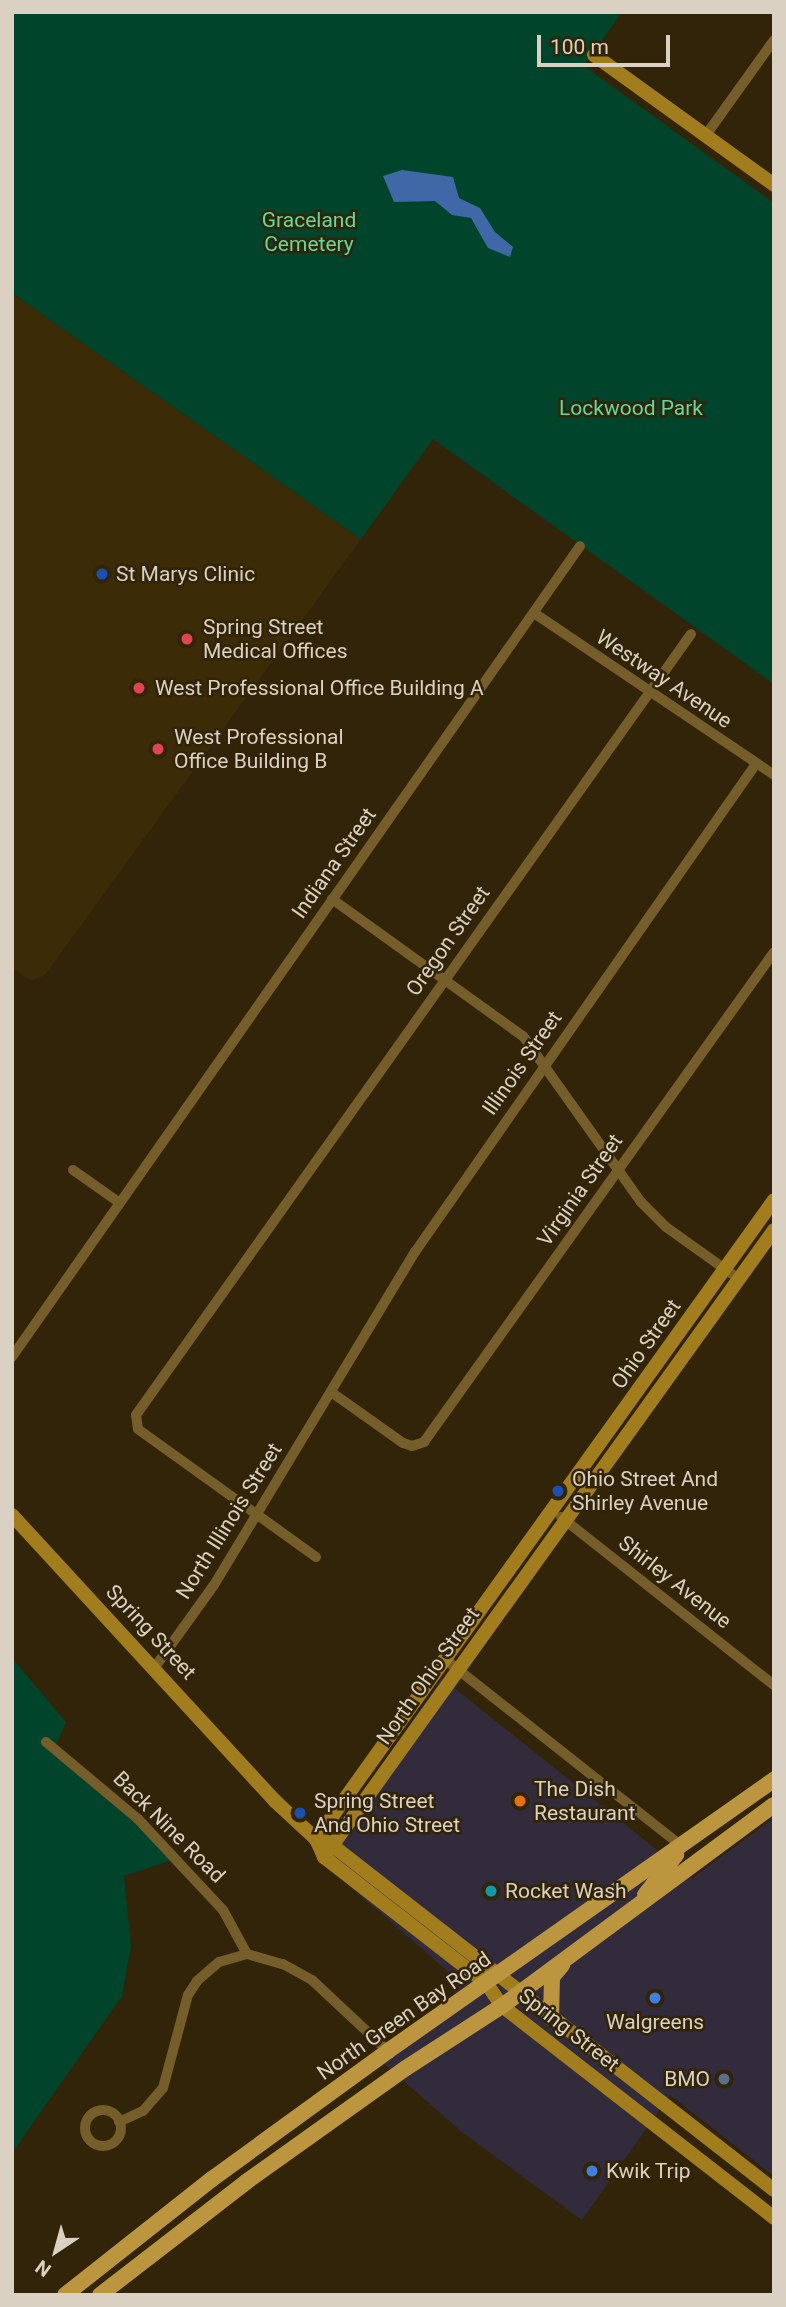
<!DOCTYPE html>
<html>
<head>
<meta charset="utf-8">
<style>
  body { margin:0 }
  #map { position:relative; width:786px; height:2307px; overflow:hidden; background:#322409; font-family:Roboto,sans-serif }
  div>[style] { position:absolute }
  .commercial>* { inset:0; background:#312b3b }
  .built>* { inset:0; background:#3c2b07 }
  .green>* { inset:0; background:#00452b }
  .water>* { inset:0; background:#4068a6 }
  .street>* { height:10px; margin:-5px; padding:0 5px; transform-origin:5px; border-radius:5px; background:#755e2a }
  .street>.ring { margin:-5px; padding:0; box-sizing:content-box; background:none; border:10px solid #755e2a; border-radius:50% }
  .secondary>* { height:14px; margin:-7px; padding:0 7px; transform-origin:7px; border-radius:7px; background:#a17d1e }
  .primary>* { height:16px; margin:-8px; padding:0 8px; transform-origin:8px; border-radius:8px; background:#bc963e }
  .dots>* { width:19px; height:19px; translate:-50% -50%; box-sizing:border-box; border:4px solid #322409; border-radius:50% }
  span { translate:-50% -50%; white-space:nowrap; text-align:center; line-height:1.15; -webkit-text-stroke:5px #322409; paint-order:stroke }
  .park-label { font-size:21px; color:#5fdaa0 }
  .poi-label { font-size:21px; color:#dad1c2 }
  .left { translate:0 -50%; text-align:left }
  .right { translate:-100% -50%; text-align:right }
  .street-label { font-size:21px; color:#dad1c2 }
  .frame { position:absolute; inset:0; border:14px solid #dad1c2; pointer-events:none }
  .north { position:absolute; left:21px; top:2216px; width:70px; height:70px; -webkit-text-stroke:5px #322409; paint-order:stroke; rotate:216deg; font-size:19px; font-weight:700; line-height:28px; text-align:center; color:#dad1c2 }
  .north::after { content:''; display:block; margin:auto; width:24px; height:32px; background:#dad1c2; clip-path:polygon(50% 0,100% 100%,50% 72%,0 100%) }
  .scale { position:absolute; left:537px; top:35px; width:133px; height:32px; box-sizing:border-box; border:4px solid #dad1c2; border-top:0; padding-left:9px; font-size:21px; line-height:24px; white-space:nowrap; color:#dad1c2; -webkit-text-stroke:5px #322409; paint-order:stroke }
</style>
</head>
<body>
<div id="map">
  <div class="commercial">
    <i style="clip-path:polygon(442px 1678px,692px 1878px,774px 1818px,774px 2176px,670px 2095px,582px 2220px,463px 2133px,374px 2055px,452px 1999px,459px 1981px,317px 1858px)"></i>
  </div>
  <div class="built">
    <i style="clip-path:polygon(12px 293px,361px 539px,45px 975px,31px 981px,12px 968px)"></i>
  </div>
  <div class="green">
    <i style="clip-path:polygon(12px 12px,622px 12px,584px 66px,774px 203px,774px 684px,433px 439px,361px 539px,12px 293px)"></i>
    <i style="clip-path:polygon(12px 1658px,66px 1722px,55px 1748px,175px 1859px,124px 1876px,131px 1946px,122px 1996px,12px 2153px)"></i>
  </div>
  <div class="water">
    <i style="clip-path:polygon(402px 170px,453px 177px,459px 198px,480px 208px,495px 232px,513px 247px,510px 257px,488px 248px,471px 218px,452px 215px,435px 201px,394px 202px,383px 176px)"></i>
  </div>
  <div class="street">
    <i style="left:706px;top:135px;width:117px;rotate:-54.4deg"></i>
    <i style="left:534px;top:613px;width:290px;rotate:34deg"></i>
    <i style="left:332px;top:899px;width:235px;rotate:35.7deg"></i>
    <i style="left:523px;top:1036px;width:204px;rotate:54.6deg"></i>
    <i style="left:641px;top:1202px;width:35px;rotate:45deg"></i>
    <i style="left:666px;top:1227px;width:90px;rotate:35.5deg"></i>
    <i style="left:73px;top:1170px;width:57px;rotate:35.1deg"></i>
    <i style="left:12px;top:1357px;width:990px;rotate:-54.99deg"></i>
    <i style="left:331px;top:1392px;width:88px;rotate:35.3deg"></i>
    <i style="left:403px;top:1443px;width:9px;rotate:18deg"></i>
    <i style="left:412px;top:1446px;width:13px;rotate:-18deg"></i>
    <i style="left:424px;top:1442px;width:602px;rotate:-54.46deg"></i>
    <i style="left:561px;top:1517px;width:271px;rotate:38.3deg"></i>
    <i style="left:316px;top:1557px;width:219px;rotate:-144.3deg"></i>
    <i style="left:138px;top:1429px;width:14px;rotate:-98deg"></i>
    <i style="left:136px;top:1415px;width:958px;rotate:-54.6deg"></i>
    <i style="left:446px;top:1660px;width:298px;rotate:38.3deg"></i>
    <i style="left:155px;top:1667px;width:101px;rotate:-54.3deg"></i>
    <i style="left:214px;top:1585px;width:389px;rotate:-58.9deg"></i>
    <i style="left:415px;top:1252px;width:595px;rotate:-55.06deg"></i>
    <i style="left:46px;top:1742px;width:120px;rotate:39.9deg"></i>
    <i style="left:138px;top:1819px;width:125px;rotate:47deg"></i>
    <i style="left:223px;top:1910px;width:50px;rotate:61.4deg"></i>
    <i class="ring" style="left:85px;top:2110px;width:26px;height:26px"></i>
    <i style="left:119px;top:2122px;width:26px;rotate:-25deg"></i>
    <i style="left:143px;top:2111px;width:30px;rotate:-49deg"></i>
    <i style="left:163px;top:2088px;width:96px;rotate:-75deg"></i>
    <i style="left:188px;top:1995px;width:17px;rotate:-57deg"></i>
    <i style="left:197px;top:1981px;width:29px;rotate:-41deg"></i>
    <i style="left:219px;top:1962px;width:29px;rotate:-16deg"></i>
    <i style="left:247px;top:1954px;width:37px;rotate:16deg"></i>
    <i style="left:283px;top:1964px;width:33px;rotate:29deg"></i>
    <i style="left:312px;top:1980px;width:104px;rotate:43.1deg"></i>
  </div>
  <div class="secondary">
    <i style="left:594px;top:55px;width:222px;rotate:35.8deg"></i>
    <i style="left:12px;top:1515px;width:389px;rotate:47.4deg"></i>
    <i style="left:275px;top:1801px;width:56px;rotate:42.8deg"></i>
    <i style="left:316px;top:1839px;width:20px;rotate:66deg"></i>
    <i style="left:324px;top:1857px;width:207px;rotate:37.9deg"></i>
    <i style="left:487px;top:1984px;width:27px;rotate:56deg"></i>
    <i style="left:502px;top:2006px;width:345px;rotate:37.9deg"></i>
    <i style="left:316px;top:1839px;width:786px;rotate:-54.37deg"></i>
    <i style="left:328px;top:1842px;width:566px;rotate:37.96deg"></i>
    <i style="left:324px;top:1857px;width:772px;rotate:-54.33deg"></i>
  </div>
  <div class="primary">
    <i style="left:645px;top:1895px;width:51px;rotate:-52.2deg"></i>
    <i style="left:551px;top:2018px;width:41px;rotate:-88.6deg"></i>
    <i style="left:552px;top:1977px;width:16px;rotate:-50deg"></i>
    <i style="left:65px;top:2295px;width:187px;rotate:-38.3deg"></i>
    <i style="left:212px;top:2179px;width:218px;rotate:-36deg"></i>
    <i style="left:388px;top:2051px;width:472px;rotate:-35.1deg"></i>
    <i style="left:100px;top:2295px;width:185px;rotate:-37.7deg"></i>
    <i style="left:246px;top:2182px;width:196px;rotate:-35.5deg"></i>
    <i style="left:406px;top:2068px;width:114px;rotate:-32.9deg"></i>
    <i style="left:502px;top:2006px;width:338px;rotate:-36.5deg"></i>
  </div>
  <div class="dots">
    <i style="left:102px;top:574px;background:#1a4fb4"></i>
    <i style="left:187px;top:639px;background:#e0444e"></i>
    <i style="left:139px;top:688px;background:#e0444e"></i>
    <i style="left:158px;top:749px;background:#e0444e"></i>
    <i style="left:558px;top:1491px;background:#1a4fb4"></i>
    <i style="left:520px;top:1801px;background:#e8710a"></i>
    <i style="left:300px;top:1813px;background:#1a4fb4"></i>
    <i style="left:491px;top:1891px;background:#0f9aa8"></i>
    <i style="left:655px;top:1998px;background:#3f7fe0"></i>
    <i style="left:724px;top:2079px;background:#5c6f8a"></i>
    <i style="left:592px;top:2171px;background:#3f7fe0"></i>
  </div>
  <div class="park-label">
    <span style="left:309px;top:232px">Graceland<br>Cemetery</span>
    <span style="left:631px;top:408px">Lockwood Park</span>
  </div>
  <div class="poi-label">
    <span class="left" style="left:116px;top:574px">St Marys Clinic</span>
    <span class="left" style="left:203px;top:639px">Spring Street<br>Medical Offices</span>
    <span class="left" style="left:155px;top:688px">West Professional Office Building A</span>
    <span class="left" style="left:174px;top:749px">West Professional<br>Office Building B</span>
    <span class="left" style="left:572px;top:1491px">Ohio Street And<br>Shirley Avenue</span>
    <span class="left" style="left:534px;top:1801px">The Dish<br>Restaurant</span>
    <span class="left" style="left:314px;top:1813px">Spring Street<br>And Ohio Street</span>
    <span class="left" style="left:505px;top:1891px">Rocket Wash</span>
    <span style="left:655px;top:2022px">Walgreens</span>
    <span class="right" style="left:710px;top:2079px">BMO</span>
    <span class="left" style="left:606px;top:2171px">Kwik Trip</span>
  </div>
  <div class="street-label">
    <span style="left:664px;top:679px;rotate:34deg">Westway Avenue</span>
    <span style="left:334px;top:863px;rotate:-55deg">Indiana Street</span>
    <span style="left:448px;top:941px;rotate:-55deg">Oregon Street</span>
    <span style="left:522px;top:1063px;rotate:-55deg">Illinois Street</span>
    <span style="left:580px;top:1190px;rotate:-55deg">Virginia Street</span>
    <span style="left:646px;top:1344px;rotate:-55deg">Ohio Street</span>
    <span style="left:229px;top:1521px;rotate:-58deg">North Illinois Street</span>
    <span style="left:675px;top:1582px;rotate:38deg">Shirley Avenue</span>
    <span style="left:151px;top:1632px;rotate:47deg">Spring Street</span>
    <span style="left:428px;top:1676px;rotate:-55deg">North Ohio Street</span>
    <span style="left:169px;top:1827px;rotate:45deg">Back Nine Road</span>
    <span style="left:404px;top:2016px;rotate:-35deg">North Green Bay Road</span>
    <span style="left:569px;top:2030px;rotate:38deg">Spring Street</span>
  </div>
  <div class="frame"></div>
  <div class="north">N</div>
  <div class="scale">100 m</div>
</div>
</body>
</html>
